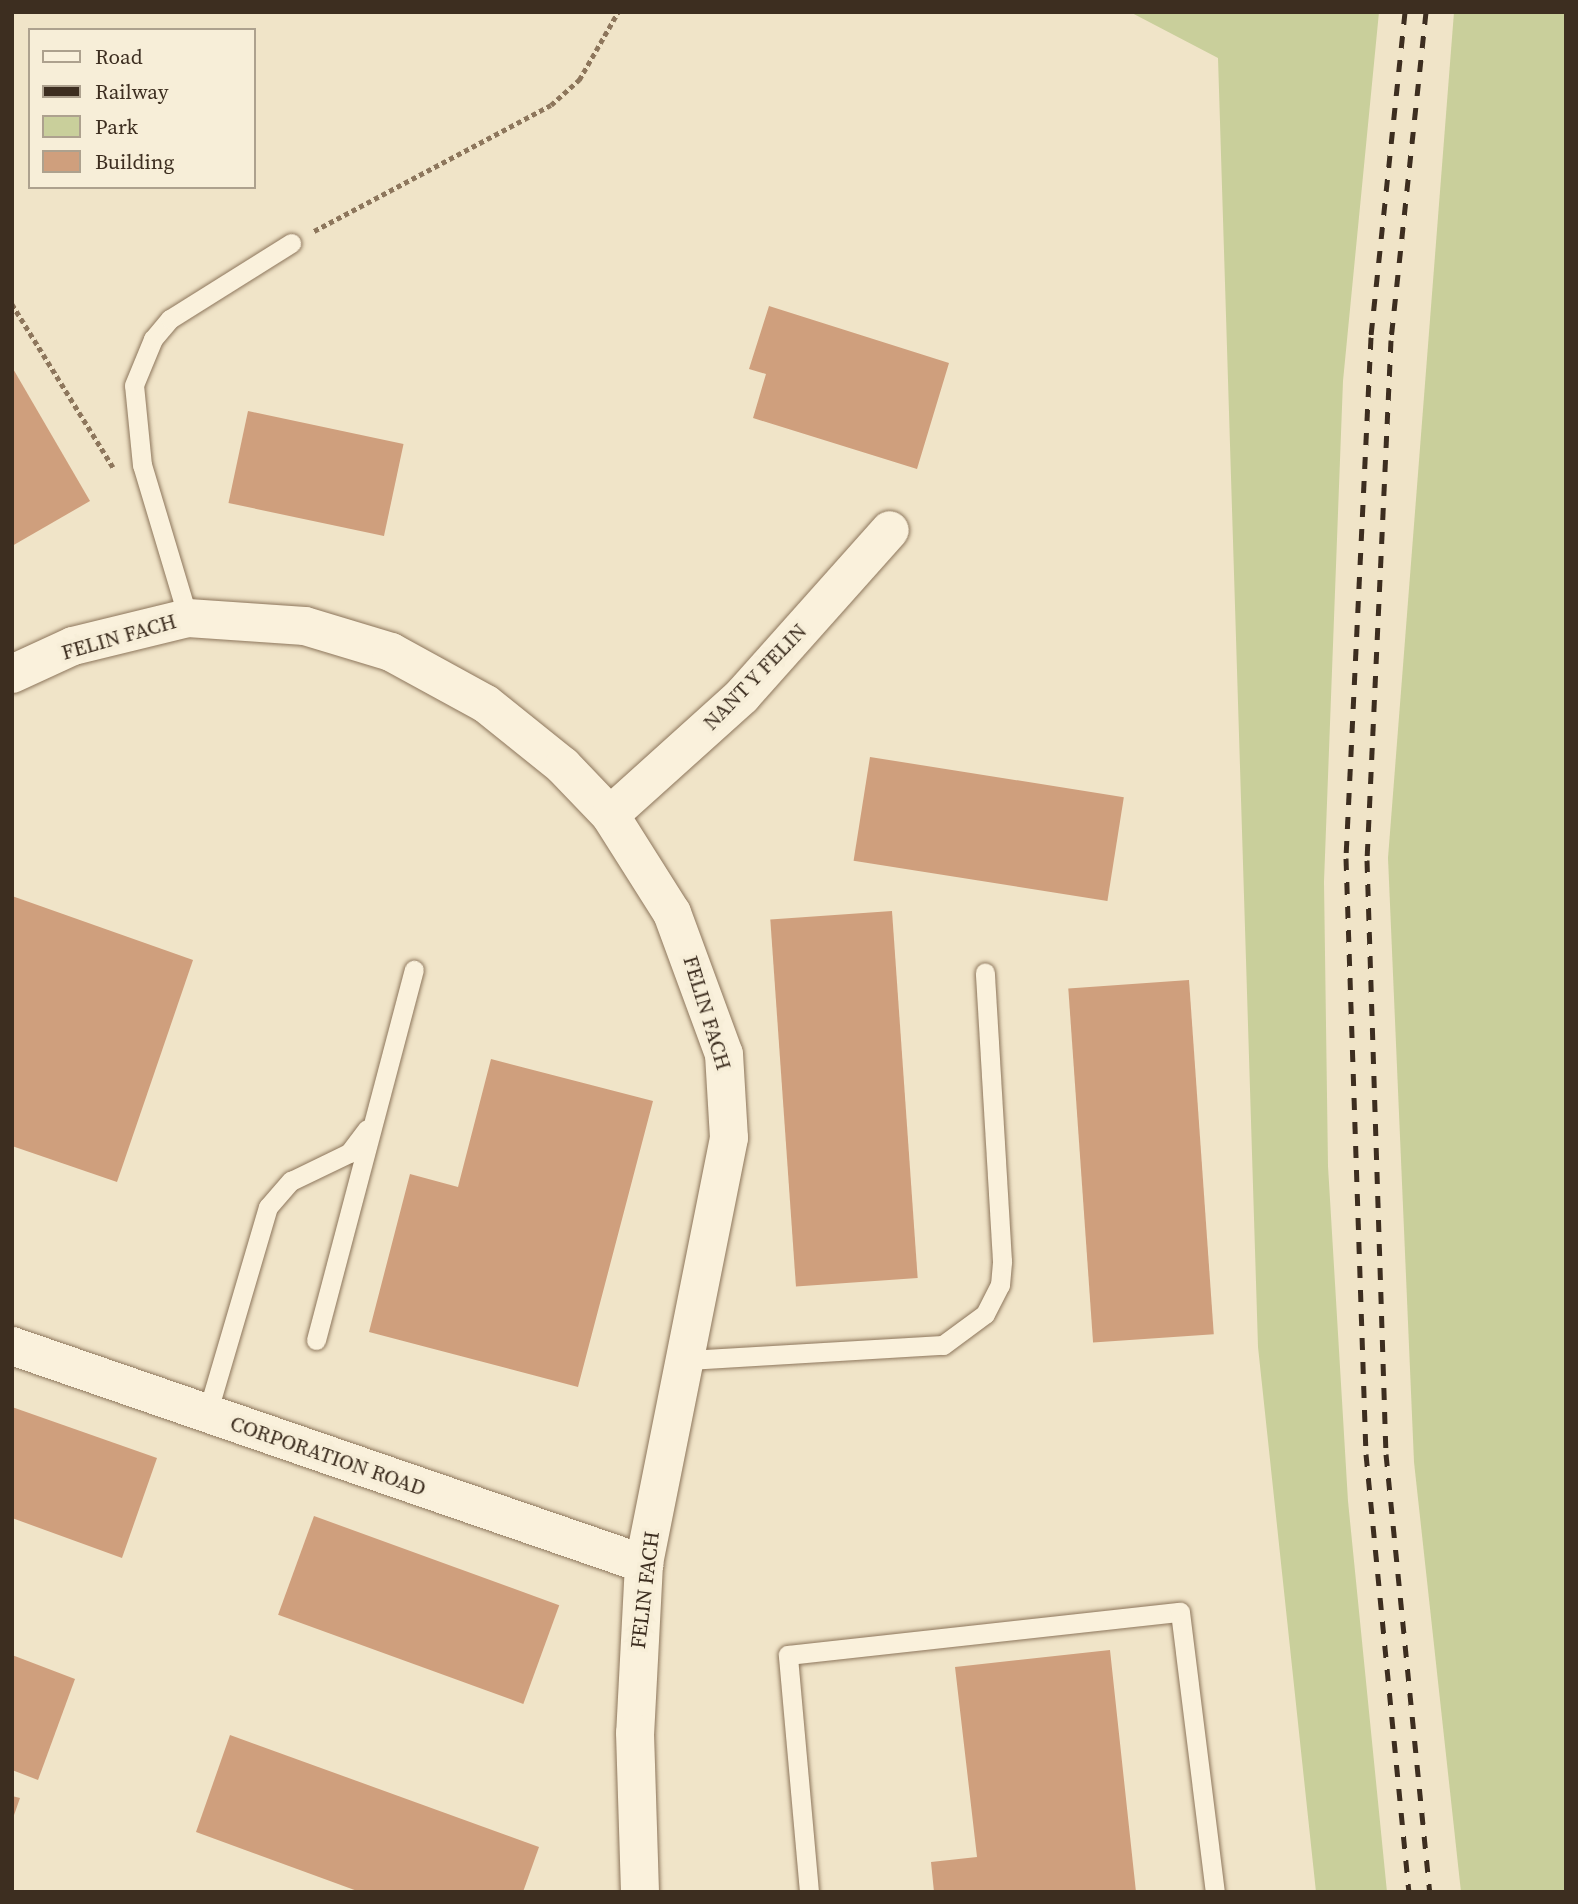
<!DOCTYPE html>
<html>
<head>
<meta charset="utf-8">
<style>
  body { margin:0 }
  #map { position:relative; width:1578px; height:1904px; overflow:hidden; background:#f0e4c8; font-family:"Source Serif 4",serif }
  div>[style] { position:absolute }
  .green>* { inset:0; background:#c9cf9b }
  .building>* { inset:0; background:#cf9f7d; transform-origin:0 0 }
  .path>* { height:4.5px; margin-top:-2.25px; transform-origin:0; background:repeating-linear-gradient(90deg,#8d765c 0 5px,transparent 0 8.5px) }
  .roads { filter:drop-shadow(0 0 2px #8d765c) drop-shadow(0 0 2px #8d765c) }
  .service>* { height:19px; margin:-9.5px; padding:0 9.5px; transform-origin:9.5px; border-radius:9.5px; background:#faf1dc }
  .minor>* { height:38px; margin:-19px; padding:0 19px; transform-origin:19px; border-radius:19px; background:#faf1dc }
  .rail>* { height:5px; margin-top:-2.5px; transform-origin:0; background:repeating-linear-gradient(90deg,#3d2e20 0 12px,transparent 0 24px) }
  span { translate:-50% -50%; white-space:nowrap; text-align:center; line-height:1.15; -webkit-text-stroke:7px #f7eed8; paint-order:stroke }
  .street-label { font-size:21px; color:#3d2e20 }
  .frame { position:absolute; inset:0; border:14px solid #3d2e20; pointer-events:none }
  .legend { position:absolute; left:28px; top:28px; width:228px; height:161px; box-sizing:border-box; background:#f7eed8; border:2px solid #ada18e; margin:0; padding:9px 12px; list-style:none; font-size:21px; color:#3d2e20 }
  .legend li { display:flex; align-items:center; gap:14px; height:35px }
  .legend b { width:35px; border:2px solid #ada18e }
</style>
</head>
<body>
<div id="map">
  <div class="green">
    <i style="clip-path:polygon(1130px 12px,1379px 12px,1343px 381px,1324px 882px,1328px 1166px,1348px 1501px,1387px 1892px,1316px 1892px,1258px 1347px,1218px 58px)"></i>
    <i style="clip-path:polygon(1454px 12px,1566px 12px,1566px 1892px,1461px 1892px,1414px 1462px,1388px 858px)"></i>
  </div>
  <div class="building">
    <i style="clip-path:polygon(769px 306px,949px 363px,917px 469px,753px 418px,766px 374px,749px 369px)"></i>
    <i style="clip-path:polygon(12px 367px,90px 501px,12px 546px)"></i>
    <i style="left:248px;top:411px;width:159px;height:94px;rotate:12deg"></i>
    <i style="left:870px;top:757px;width:257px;height:105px;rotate:9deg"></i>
    <i style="clip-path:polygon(12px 896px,193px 960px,117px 1182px,12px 1146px)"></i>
    <i style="left:892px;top:911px;width:368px;height:122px;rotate:86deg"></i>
    <i style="left:1189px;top:980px;width:355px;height:121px;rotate:86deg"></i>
    <i style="clip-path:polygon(491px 1059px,653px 1101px,578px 1387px,369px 1332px,410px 1174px,458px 1187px)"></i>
    <i style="clip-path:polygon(12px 1407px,157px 1458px,122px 1558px,12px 1518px)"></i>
    <i style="left:314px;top:1516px;width:261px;height:105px;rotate:20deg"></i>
    <i style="clip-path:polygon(1110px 1650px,1136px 1892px,934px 1892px,931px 1862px,977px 1857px,955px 1667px)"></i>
    <i style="clip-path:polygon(12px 1655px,75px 1679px,38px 1780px,12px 1770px)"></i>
    <i style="clip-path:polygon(230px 1735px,539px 1847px,523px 1892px,360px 1892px,196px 1832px)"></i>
    <i style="clip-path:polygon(12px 1796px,20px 1798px,13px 1818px,12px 1818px)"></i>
  </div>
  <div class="path">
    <i style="left:314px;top:231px;width:268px;rotate:-28deg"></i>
    <i style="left:551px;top:105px;width:38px;rotate:-42deg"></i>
    <i style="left:579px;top:80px;width:78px;rotate:-60.2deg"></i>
    <i style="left:12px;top:304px;width:192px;rotate:58.2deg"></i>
  </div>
  <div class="roads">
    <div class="service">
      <i style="left:188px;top:618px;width:160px;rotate:-106.7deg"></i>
      <i style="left:142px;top:465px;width:80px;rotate:-95.7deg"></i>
      <i style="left:134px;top:385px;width:50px;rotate:-67.6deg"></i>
      <i style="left:153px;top:339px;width:26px;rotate:-50deg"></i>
      <i style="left:170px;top:319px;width:143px;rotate:-32.1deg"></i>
      <i style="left:316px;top:1340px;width:383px;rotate:-75.2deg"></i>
      <i style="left:688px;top:1360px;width:255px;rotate:-3.4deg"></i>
      <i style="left:943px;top:1345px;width:52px;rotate:-36.4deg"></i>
      <i style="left:985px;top:1314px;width:33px;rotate:-63deg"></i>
      <i style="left:1000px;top:1285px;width:24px;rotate:-85deg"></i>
      <i style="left:1002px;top:1261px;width:289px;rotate:-93.4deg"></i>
      <i style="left:207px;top:1414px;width:216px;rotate:-73.6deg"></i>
      <i style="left:268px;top:1207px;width:35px;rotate:-49deg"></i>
      <i style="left:291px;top:1181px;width:64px;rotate:-25.8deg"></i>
      <i style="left:349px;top:1153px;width:30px;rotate:-53deg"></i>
      <i style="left:809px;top:1892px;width:238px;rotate:-95.1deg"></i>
      <i style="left:788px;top:1655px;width:394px;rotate:-6.3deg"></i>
      <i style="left:1180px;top:1612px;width:282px;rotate:82.9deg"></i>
    </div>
    <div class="minor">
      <i style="left:12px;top:674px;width:67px;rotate:-24.7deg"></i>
      <i style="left:73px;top:646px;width:118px;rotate:-13.7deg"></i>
      <i style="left:188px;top:618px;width:117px;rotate:3.9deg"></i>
      <i style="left:305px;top:626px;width:90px;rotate:16.8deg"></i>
      <i style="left:391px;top:652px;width:108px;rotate:28.7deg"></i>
      <i style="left:486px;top:704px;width:99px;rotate:38.8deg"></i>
      <i style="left:563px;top:766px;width:68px;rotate:46.2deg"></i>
      <i style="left:610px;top:815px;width:116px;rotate:57.7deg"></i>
      <i style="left:672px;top:913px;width:150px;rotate:69.8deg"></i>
      <i style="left:724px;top:1054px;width:84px;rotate:86.6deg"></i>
      <i style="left:729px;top:1138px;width:434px;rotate:101.3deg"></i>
      <i style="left:644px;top:1564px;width:169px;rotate:93deg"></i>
      <i style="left:635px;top:1733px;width:159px;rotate:88.2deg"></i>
      <i style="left:610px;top:815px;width:178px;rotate:-42deg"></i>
      <i style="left:742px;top:696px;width:222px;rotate:-48.3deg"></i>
      <i style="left:12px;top:1346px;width:669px;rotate:19.03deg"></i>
    </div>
  </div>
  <div class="rail">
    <i style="left:1405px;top:12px;width:327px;rotate:96deg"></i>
    <i style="left:1371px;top:337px;width:522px;rotate:92.75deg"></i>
    <i style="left:1346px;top:858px;width:596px;rotate:88.08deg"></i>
    <i style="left:1366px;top:1454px;width:440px;rotate:84.4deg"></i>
    <i style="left:1426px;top:12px;width:330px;rotate:96.1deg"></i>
    <i style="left:1391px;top:340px;width:521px;rotate:92.64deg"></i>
    <i style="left:1367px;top:860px;width:594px;rotate:88.17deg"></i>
    <i style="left:1386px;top:1454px;width:440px;rotate:84.3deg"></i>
  </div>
  <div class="street-label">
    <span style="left:119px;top:637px;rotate:-16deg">FELIN FACH</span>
    <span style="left:755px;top:677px;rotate:-46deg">NANT Y FELIN</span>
    <span style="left:707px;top:1013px;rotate:73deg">FELIN FACH</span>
    <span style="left:328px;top:1456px;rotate:19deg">CORPORATION ROAD</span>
    <span style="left:645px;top:1590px;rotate:-83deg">FELIN FACH</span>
  </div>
  <div class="frame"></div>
  <ul class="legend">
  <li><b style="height:9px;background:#faf1dc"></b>Road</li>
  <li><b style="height:9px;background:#3d2e20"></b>Railway</li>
  <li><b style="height:19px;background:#c9cf9b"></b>Park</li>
  <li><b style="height:19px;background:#cf9f7d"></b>Building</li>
  </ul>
</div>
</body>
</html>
